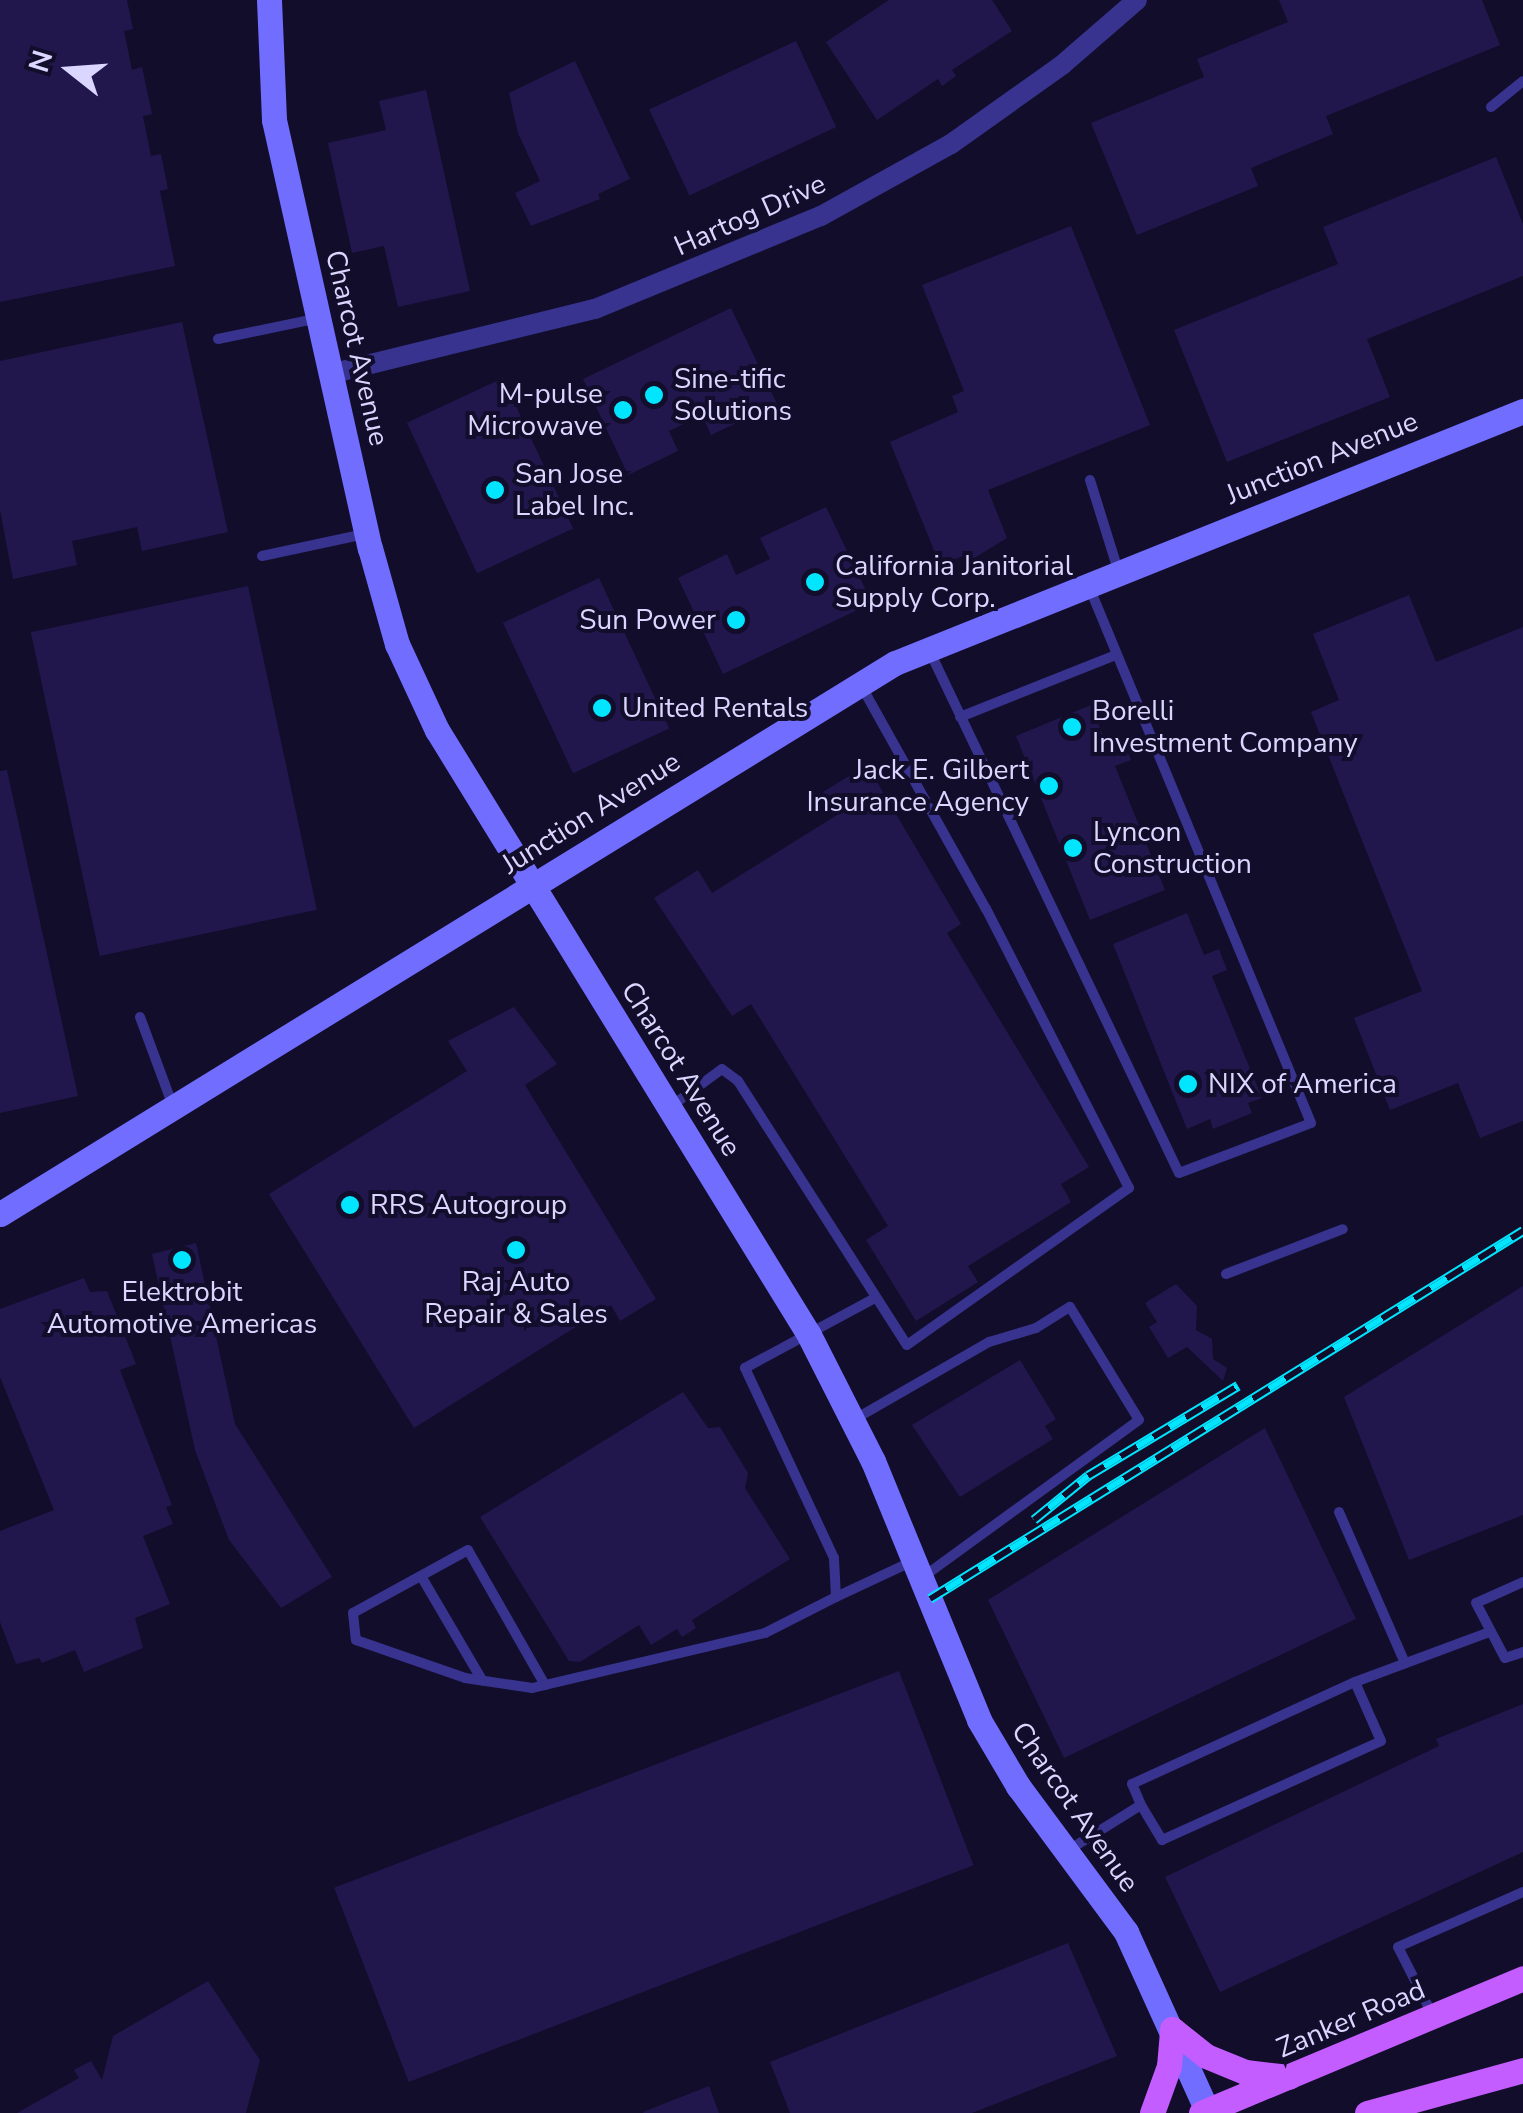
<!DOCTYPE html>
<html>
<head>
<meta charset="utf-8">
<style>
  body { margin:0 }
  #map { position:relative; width:1523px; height:2113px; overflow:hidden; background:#120d2a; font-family:"Nunito Sans",sans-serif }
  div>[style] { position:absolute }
  .building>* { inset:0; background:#22174d; transform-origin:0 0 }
  .lane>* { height:10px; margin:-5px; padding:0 5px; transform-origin:5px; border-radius:5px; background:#37338e }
  .street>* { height:20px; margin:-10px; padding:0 10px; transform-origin:10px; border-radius:10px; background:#37338e }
  .secondary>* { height:25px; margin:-12.5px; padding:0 12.5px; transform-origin:12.5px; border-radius:12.5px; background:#716dff }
  .primary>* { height:25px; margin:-12.5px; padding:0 12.5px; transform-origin:12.5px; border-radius:12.5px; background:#c35dff }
  .rail>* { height:10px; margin-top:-5px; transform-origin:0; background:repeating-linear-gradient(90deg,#120d2a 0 19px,#02e5ff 0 38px); box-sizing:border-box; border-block:2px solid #02e5ff }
  .dots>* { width:28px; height:28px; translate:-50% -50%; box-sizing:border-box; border:5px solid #120d2a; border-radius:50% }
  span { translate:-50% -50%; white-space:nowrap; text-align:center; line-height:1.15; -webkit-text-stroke:8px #120d2a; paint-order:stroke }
  .street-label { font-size:28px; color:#dbd6ff }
  .poi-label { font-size:28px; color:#dbd6ff }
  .left { translate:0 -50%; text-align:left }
  .right { translate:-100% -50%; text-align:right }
  .north { position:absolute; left:20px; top:20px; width:100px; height:100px; -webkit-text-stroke:8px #120d2a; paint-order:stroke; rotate:287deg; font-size:28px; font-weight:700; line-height:40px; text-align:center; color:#dbd6ff }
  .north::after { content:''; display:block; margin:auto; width:35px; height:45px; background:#dbd6ff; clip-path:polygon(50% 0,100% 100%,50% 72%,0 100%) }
</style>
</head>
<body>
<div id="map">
  <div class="building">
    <i style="clip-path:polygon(0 0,127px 0,133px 29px,124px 31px,132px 70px,142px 67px,152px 114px,143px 116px,151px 156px,161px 154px,168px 189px,160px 191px,175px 266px,0 302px)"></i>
    <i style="clip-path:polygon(889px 0,992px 0,1012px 31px,952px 70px,956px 76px,942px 86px,938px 79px,877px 120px,826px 42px)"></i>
    <i style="clip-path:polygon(1279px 0,1482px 0,1500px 45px,1326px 116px,1333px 134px,1251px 168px,1258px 186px,1137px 235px,1091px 123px,1204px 77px,1197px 59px,1288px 22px)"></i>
    <i style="left:796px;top:41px;width:95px;height:162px;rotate:65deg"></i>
    <i style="clip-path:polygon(575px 61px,630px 179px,598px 194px,600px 199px,531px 226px,515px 193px,540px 181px,518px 133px,509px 93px)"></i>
    <i style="clip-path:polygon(426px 90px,470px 291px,398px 307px,384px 246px,352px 253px,328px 143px,386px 130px,379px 101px)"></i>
    <i style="clip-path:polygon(1496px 157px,1523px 224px,1523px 276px,1367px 339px,1390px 397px,1227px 462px,1174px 330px,1338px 264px,1323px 227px)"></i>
    <i style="clip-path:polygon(1071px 226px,1150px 425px,988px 490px,1007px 538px,966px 563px,963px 556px,940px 565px,890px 442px,958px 412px,952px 396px,964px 391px,922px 285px)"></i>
    <i style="clip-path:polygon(731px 308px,777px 404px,711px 435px,702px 415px,669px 431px,678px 451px,628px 475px,583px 379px)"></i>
    <i style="clip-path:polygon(182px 322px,228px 532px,142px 551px,137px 527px,72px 541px,77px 565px,13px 579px,0 510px,0 361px)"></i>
    <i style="left:503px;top:378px;width:166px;height:106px;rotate:65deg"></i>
    <i style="clip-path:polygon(826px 507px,872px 603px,723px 674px,678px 578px,727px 554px,736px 575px,770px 559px,760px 538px)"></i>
    <i style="left:599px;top:578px;width:166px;height:106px;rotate:65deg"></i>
    <i style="left:248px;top:586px;width:331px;height:222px;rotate:78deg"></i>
    <i style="clip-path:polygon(1409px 595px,1436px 662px,1523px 627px,1523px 1121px,1480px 1138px,1458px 1083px,1390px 1110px,1354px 1018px,1422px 991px,1311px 712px,1339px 700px,1313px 634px)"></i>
    <i style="clip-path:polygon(1091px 705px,1107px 746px,1123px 740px,1131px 760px,1115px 766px,1165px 890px,1090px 920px,1016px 736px)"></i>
    <i style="clip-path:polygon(867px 765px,961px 924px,947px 933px,1089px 1167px,1061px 1184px,1071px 1202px,968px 1266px,978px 1282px,916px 1321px,866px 1240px,888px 1226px,751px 1004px,732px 1016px,654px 898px,698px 870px,712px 893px,837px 815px,823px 792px)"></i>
    <i style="clip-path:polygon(7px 770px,78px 1096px,0 1113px,0 771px)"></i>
    <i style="clip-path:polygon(1187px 913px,1204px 955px,1219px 949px,1227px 970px,1212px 976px,1262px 1098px,1248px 1103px,1252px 1113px,1213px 1129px,1210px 1119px,1187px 1129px,1113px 944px)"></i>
    <i style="clip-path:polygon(514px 1007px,557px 1064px,525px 1085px,656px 1299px,620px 1321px,611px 1305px,414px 1428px,269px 1194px,467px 1071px,448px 1041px)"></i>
    <i style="clip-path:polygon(196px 1243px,235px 1424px,332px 1577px,281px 1608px,229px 1540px,195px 1450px,152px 1254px)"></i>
    <i style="clip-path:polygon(84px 1278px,90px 1292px,107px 1291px,136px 1364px,120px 1370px,172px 1505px,166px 1507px,173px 1524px,143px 1536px,170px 1604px,135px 1618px,143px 1648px,84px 1672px,75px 1650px,42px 1663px,39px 1658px,16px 1664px,0 1622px,0 1531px,54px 1510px,0 1377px,0 1309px)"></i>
    <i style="clip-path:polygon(1176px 1284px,1197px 1306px,1196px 1330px,1212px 1339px,1213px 1359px,1227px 1368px,1223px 1381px,1187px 1347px,1168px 1358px,1149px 1327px,1157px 1322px,1145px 1303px)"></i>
    <i style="clip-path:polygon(1523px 1286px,1523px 1515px,1409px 1560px,1344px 1397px)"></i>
    <i style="clip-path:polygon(1020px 1360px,1056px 1419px,1045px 1426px,1053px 1439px,960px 1497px,912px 1425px)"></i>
    <i style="clip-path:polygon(683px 1392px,708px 1428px,720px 1427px,748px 1473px,745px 1488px,790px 1559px,692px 1620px,696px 1628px,682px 1637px,677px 1629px,651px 1645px,639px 1625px,580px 1662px,569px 1661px,480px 1517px)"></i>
    <i style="clip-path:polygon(1265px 1428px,1356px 1619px,1064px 1758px,988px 1600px)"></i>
    <i style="left:899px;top:1671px;width:208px;height:605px;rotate:69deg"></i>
    <i style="clip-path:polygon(1523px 1704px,1523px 1852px,1220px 1992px,1165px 1877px,1439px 1746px,1436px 1739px)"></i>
    <i style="clip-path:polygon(1068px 1943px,1117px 2056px,972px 2113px,790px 2113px,770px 2062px)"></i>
    <i style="clip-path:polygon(208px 1981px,260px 2060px,246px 2113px,17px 2113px,79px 2078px,74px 2070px,91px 2061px,102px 2080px,113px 2036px)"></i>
    <i style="clip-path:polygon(709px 2086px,719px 2113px,644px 2113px,643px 2112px)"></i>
  </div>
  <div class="lane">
    <i style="left:1491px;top:107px;width:41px;rotate:-39.1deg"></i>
    <i style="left:218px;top:339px;width:99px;rotate:-11.7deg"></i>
    <i style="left:1090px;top:480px;width:94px;rotate:72.7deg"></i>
    <i style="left:262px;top:556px;width:105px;rotate:-12.1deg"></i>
    <i style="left:930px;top:652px;width:577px;rotate:64.46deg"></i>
    <i style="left:1179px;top:1173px;width:141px;rotate:-20.7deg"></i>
    <i style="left:1311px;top:1123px;width:583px;rotate:-112.48deg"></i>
    <i style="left:960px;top:717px;width:168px;rotate:-21.7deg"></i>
    <i style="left:140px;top:1017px;width:95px;rotate:69.7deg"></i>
    <i style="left:670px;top:1107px;width:64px;rotate:-36.2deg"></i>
    <i style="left:722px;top:1069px;width:20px;rotate:37deg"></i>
    <i style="left:738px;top:1081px;width:313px;rotate:57.4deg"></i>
    <i style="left:907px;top:1345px;width:272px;rotate:-35.3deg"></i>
    <i style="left:1129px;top:1188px;width:314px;rotate:-117.1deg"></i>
    <i style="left:986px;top:909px;width:258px;rotate:-119.2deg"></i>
    <i style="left:1226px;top:1274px;width:125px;rotate:-21deg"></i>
    <i style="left:855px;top:1419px;width:155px;rotate:-29.9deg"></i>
    <i style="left:989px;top:1342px;width:49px;rotate:-16.6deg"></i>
    <i style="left:1036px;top:1328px;width:40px;rotate:-32deg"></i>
    <i style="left:1070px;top:1307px;width:132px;rotate:58.6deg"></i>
    <i style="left:1139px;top:1420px;width:267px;rotate:144deg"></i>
    <i style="left:1339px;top:1512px;width:165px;rotate:66.4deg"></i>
    <i style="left:421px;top:1576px;width:121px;rotate:59.6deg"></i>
    <i style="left:1523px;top:1582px;width:51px;rotate:155.9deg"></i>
    <i style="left:1476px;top:1603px;width:62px;rotate:62.2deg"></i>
    <i style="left:1505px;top:1658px;width:19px;rotate:-18deg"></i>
    <i style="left:836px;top:1597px;width:85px;rotate:-25.1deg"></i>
    <i style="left:545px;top:1685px;width:155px;rotate:-119.7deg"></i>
    <i style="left:468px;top:1550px;width:131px;rotate:151.3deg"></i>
    <i style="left:353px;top:1613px;width:27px;rotate:84deg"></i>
    <i style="left:356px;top:1640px;width:115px;rotate:19.2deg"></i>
    <i style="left:465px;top:1678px;width:68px;rotate:8.5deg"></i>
    <i style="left:532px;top:1688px;width:13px;rotate:-13deg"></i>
    <i style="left:545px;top:1685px;width:226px;rotate:-13.3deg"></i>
    <i style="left:765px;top:1633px;width:80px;rotate:-26.9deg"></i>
    <i style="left:836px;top:1597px;width:39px;rotate:-93deg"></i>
    <i style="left:834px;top:1558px;width:210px;rotate:-115.1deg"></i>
    <i style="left:745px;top:1368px;width:148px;rotate:-28.3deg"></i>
    <i style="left:1141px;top:1805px;width:23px;rotate:-113deg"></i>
    <i style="left:1132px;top:1784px;width:245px;rotate:-24.6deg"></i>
    <i style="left:1067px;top:1851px;width:87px;rotate:-31.9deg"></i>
    <i style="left:1141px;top:1805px;width:41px;rotate:59deg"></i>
    <i style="left:1162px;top:1840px;width:240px;rotate:-24.3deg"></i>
    <i style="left:1381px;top:1741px;width:64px;rotate:-113.8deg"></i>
    <i style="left:1355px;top:1682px;width:141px;rotate:-20.4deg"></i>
    <i style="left:1433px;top:2016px;width:77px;rotate:-116.9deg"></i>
    <i style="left:1398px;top:1947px;width:137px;rotate:-23.7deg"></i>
  </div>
  <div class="street">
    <i style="left:334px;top:373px;width:269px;rotate:-13.8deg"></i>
    <i style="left:595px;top:309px;width:244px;rotate:-22.4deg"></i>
    <i style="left:821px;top:216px;width:149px;rotate:-29deg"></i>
    <i style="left:951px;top:144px;width:136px;rotate:-35.4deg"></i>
    <i style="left:1062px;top:65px;width:99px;rotate:-40.9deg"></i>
  </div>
  <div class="secondary">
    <i style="left:269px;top:0;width:120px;rotate:87.6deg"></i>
    <i style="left:274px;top:120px;width:439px;rotate:77.4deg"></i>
    <i style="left:370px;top:548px;width:100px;rotate:74.3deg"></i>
    <i style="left:397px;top:644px;width:95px;rotate:65.1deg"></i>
    <i style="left:437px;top:730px;width:710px;rotate:58.41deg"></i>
    <i style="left:809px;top:1335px;width:141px;rotate:63.1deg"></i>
    <i style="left:873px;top:1461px;width:280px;rotate:67.7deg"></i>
    <i style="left:979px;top:1720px;width:77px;rotate:59.4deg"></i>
    <i style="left:1018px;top:1786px;width:182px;rotate:53.5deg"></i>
    <i style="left:1126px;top:1932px;width:199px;rotate:65.6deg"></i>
    <i style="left:0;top:1214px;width:1051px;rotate:-31.62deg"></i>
    <i style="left:895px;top:663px;width:677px;rotate:-21.86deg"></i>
  </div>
  <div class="primary">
    <i style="left:1172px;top:2029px;width:43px;rotate:38.5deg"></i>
    <i style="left:1206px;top:2056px;width:42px;rotate:22.3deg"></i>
    <i style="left:1245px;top:2072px;width:44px;rotate:6.5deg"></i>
    <i style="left:1152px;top:2113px;width:50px;rotate:-70.1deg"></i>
    <i style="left:1169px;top:2066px;width:37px;rotate:-85deg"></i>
    <i style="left:1201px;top:2113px;width:349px;rotate:-22.7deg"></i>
    <i style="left:1367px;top:2113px;width:162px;rotate:-15.4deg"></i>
  </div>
  <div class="rail">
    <i style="left:1034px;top:1520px;width:70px;rotate:-39.2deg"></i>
    <i style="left:1088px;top:1476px;width:175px;rotate:-31deg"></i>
    <i style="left:930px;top:1599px;width:698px;rotate:-31.82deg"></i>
  </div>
  <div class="dots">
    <i style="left:654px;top:395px;background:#02e5ff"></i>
    <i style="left:623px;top:410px;background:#02e5ff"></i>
    <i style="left:495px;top:490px;background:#02e5ff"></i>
    <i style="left:815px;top:582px;background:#02e5ff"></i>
    <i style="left:736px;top:620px;background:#02e5ff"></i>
    <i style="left:602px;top:708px;background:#02e5ff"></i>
    <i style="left:1072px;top:727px;background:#02e5ff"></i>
    <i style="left:1049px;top:786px;background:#02e5ff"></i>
    <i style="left:1073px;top:848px;background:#02e5ff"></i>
    <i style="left:1188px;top:1084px;background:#02e5ff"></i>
    <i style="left:350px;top:1205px;background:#02e5ff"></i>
    <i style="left:516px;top:1250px;background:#02e5ff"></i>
    <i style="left:182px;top:1260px;background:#02e5ff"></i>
  </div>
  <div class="street-label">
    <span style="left:750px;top:215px;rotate:-24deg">Hartog Drive</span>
    <span style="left:357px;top:348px;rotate:77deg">Charcot Avenue</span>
    <span style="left:1322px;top:458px;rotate:-22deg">Junction Avenue</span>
    <span style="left:591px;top:813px;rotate:-32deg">Junction Avenue</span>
    <span style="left:681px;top:1069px;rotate:58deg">Charcot Avenue</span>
    <span style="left:1075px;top:1807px;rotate:55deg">Charcot Avenue</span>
    <span style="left:1351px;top:2019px;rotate:-23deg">Zanker Road</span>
  </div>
  <div class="poi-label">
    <span class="left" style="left:674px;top:395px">Sine-tific<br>Solutions</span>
    <span class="right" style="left:603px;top:410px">M-pulse<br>Microwave</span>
    <span class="left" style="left:515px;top:490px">San Jose<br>Label Inc.</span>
    <span class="left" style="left:835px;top:582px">California Janitorial<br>Supply Corp.</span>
    <span class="right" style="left:716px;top:620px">Sun Power</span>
    <span class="left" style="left:622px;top:708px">United Rentals</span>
    <span class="left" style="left:1092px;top:727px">Borelli<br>Investment Company</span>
    <span class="right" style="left:1029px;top:786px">Jack E. Gilbert<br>Insurance Agency</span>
    <span class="left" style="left:1093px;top:848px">Lyncon<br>Construction</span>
    <span class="left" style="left:1208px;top:1084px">NIX of America</span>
    <span class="left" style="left:370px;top:1205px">RRS Autogroup</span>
    <span style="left:516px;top:1298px">Raj Auto<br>Repair &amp; Sales</span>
    <span style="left:182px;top:1308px">Elektrobit<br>Automotive Americas</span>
  </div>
  <div class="north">N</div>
</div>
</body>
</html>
